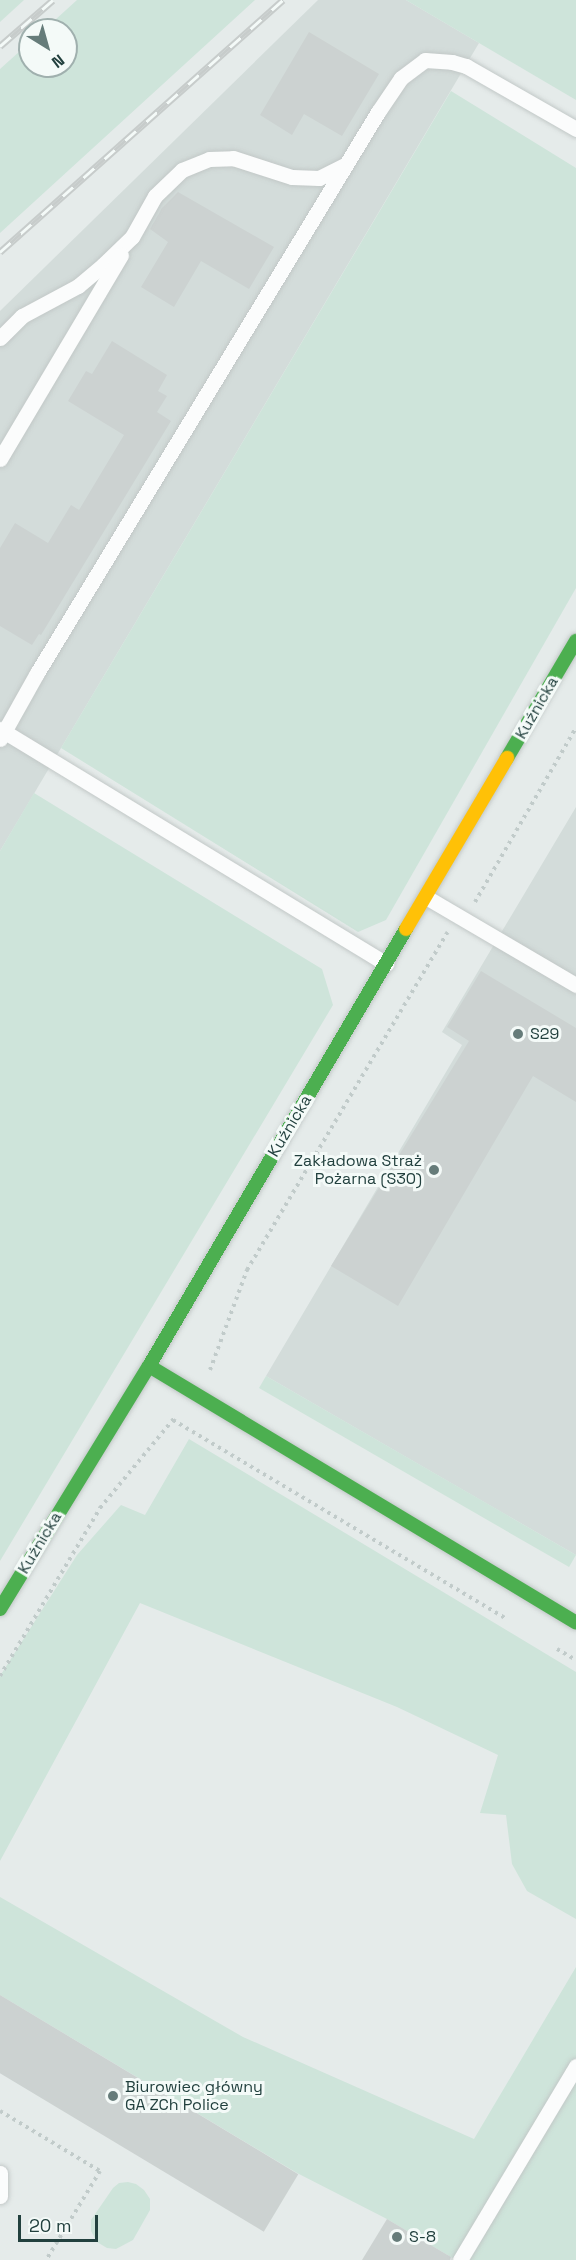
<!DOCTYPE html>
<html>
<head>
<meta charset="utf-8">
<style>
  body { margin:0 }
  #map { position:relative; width:576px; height:2260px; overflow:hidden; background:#e5ebea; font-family:"Space Grotesk",sans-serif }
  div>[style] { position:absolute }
  .built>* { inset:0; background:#d3dcda }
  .green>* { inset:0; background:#cee4da; transform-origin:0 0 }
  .building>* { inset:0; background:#ccd2d1; transform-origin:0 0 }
  .path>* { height:4px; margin-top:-2px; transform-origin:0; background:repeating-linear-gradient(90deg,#c1cbca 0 3px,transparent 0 7.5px) }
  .roads { filter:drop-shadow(0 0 2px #c2c8c7) drop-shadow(0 0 2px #c2c8c7) }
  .lane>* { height:15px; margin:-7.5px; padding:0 7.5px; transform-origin:7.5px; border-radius:7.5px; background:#fbfcfc }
  .fast>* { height:14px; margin:-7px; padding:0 7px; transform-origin:7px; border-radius:7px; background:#4caf50 }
  .slow>* { height:14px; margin:-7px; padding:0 7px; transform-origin:7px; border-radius:7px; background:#ffc107 }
  .rail>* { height:7px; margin-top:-3.5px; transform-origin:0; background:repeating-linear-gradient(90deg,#f4faf8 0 14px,#c7cccb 0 28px); box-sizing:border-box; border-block:2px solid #c7cccb }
  .dots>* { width:16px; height:16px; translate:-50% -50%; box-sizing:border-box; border:3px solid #f4faf8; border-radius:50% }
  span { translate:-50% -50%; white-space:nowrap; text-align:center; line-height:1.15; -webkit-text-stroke:6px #f4faf8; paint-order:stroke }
  .street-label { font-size:16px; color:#22403e }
  .poi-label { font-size:16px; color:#22403e }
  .left { translate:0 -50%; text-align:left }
  .right { translate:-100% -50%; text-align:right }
  .north { position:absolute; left:18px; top:18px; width:60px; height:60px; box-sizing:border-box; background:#f4faf8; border:2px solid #a0b0ae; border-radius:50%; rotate:143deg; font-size:16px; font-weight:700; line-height:24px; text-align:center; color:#22403e }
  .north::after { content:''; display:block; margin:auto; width:21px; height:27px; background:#667c7a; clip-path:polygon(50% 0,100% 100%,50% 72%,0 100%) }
  .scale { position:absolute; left:18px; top:2215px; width:80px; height:27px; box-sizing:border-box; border:3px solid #22403e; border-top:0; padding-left:8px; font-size:18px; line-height:21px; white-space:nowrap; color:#22403e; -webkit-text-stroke:4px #f4faf8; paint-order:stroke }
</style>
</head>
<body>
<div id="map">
  <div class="built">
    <i style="clip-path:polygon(318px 0,406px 0,479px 43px,0 851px,0 311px)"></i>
    <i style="clip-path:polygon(576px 807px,576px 1555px,266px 1376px,462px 1045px,442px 1032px)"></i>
  </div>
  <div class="green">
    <i style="clip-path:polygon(0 0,24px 0,0 22px)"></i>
    <i style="clip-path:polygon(77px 0,255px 0,0 233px,0 69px,30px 42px,30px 66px,66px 66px,66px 30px,44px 30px)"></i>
    <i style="clip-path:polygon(406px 0,576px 0,576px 100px,479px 43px)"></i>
    <i style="clip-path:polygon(451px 91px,576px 168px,576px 588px,386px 920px,358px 932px,61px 748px)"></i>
    <i style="clip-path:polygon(34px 793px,322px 969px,333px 1005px,0 1561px,0 851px)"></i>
    <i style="left:266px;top:1376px;width:358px;height:14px;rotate:30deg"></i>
    <i style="clip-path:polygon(189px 1439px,576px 1672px,576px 1919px,527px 1891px,512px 1864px,506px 1815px,480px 1813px,498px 1755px,397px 1707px,140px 1603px,0 1861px,0 1676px,77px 1555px,121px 1505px,145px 1515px)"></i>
    <i style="clip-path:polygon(0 1897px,243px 2037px,474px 2139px,576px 1967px,576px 2260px,456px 2260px,387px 2219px,297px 2173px,0 1995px)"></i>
    <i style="clip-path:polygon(128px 2182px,136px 2184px,144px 2190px,150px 2199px,150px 2210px,133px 2240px,116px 2249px,107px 2248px,97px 2242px,91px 2231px,91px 2220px,113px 2188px,119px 2183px)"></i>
  </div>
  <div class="building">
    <i style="clip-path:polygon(309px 32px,379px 74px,342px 136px,304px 114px,292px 135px,260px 115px)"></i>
    <i style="clip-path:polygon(178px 192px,274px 247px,249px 289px,201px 261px,174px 307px,141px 287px,168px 242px,150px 229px,162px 208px)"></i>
    <i style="clip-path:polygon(112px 341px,167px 375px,158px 391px,167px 396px,157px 412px,171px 421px,41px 635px,39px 634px,32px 645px,0 626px,0 548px,15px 523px,48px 543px,71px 505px,79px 510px,124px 435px,68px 401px,86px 371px,92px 374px)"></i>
    <i style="clip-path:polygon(481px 971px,576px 1028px,576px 1102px,533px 1076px,398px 1306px,331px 1266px,469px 1041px,447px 1027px)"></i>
    <i style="left:0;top:1995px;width:348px;height:67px;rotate:31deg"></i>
    <i style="clip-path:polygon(387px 2219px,451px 2257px,450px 2260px,362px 2260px)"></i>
  </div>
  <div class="path">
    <i style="left:475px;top:902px;width:201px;rotate:-59.9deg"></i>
    <i style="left:210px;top:1370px;width:107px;rotate:-69.7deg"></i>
    <i style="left:247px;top:1270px;width:393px;rotate:-59.3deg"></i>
    <i style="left:173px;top:1420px;width:387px;rotate:30.8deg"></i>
    <i style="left:557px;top:1649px;width:22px;rotate:30deg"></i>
    <i style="left:0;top:1676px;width:196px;rotate:-59.2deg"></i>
    <i style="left:100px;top:1508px;width:119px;rotate:-50.4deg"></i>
    <i style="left:0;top:2111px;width:117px;rotate:31deg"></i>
    <i style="left:100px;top:2171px;width:104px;rotate:121.2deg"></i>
  </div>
  <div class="roads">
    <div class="lane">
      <i style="left:0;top:338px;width:31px;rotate:-45deg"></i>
      <i style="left:22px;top:316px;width:64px;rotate:-28.2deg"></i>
      <i style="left:78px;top:286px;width:33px;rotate:-40deg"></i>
      <i style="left:103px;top:265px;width:40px;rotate:-44deg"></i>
      <i style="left:132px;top:237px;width:47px;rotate:-60.7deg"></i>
      <i style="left:155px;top:196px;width:37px;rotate:-44deg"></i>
      <i style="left:182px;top:170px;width:29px;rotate:-22deg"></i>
      <i style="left:209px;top:159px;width:24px;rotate:-2deg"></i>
      <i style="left:233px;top:158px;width:62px;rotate:17.9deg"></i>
      <i style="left:292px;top:177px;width:27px;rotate:2deg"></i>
      <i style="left:319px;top:178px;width:29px;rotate:-27deg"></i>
      <i style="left:0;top:459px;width:237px;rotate:-59.3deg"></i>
      <i style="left:0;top:729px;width:452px;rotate:31.3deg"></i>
      <i style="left:0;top:739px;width:76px;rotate:-60.7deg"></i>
      <i style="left:37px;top:673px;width:657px;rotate:-58.71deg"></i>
      <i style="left:378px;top:112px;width:41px;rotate:-55.9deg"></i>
      <i style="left:401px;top:78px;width:30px;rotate:-37deg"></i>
      <i style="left:425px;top:60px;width:27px;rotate:4deg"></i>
      <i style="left:452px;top:62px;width:15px;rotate:16deg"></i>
      <i style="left:466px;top:66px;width:127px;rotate:29.8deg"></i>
      <i style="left:426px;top:897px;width:174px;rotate:30.4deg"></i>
      <i style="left:0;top:2173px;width:23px;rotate:90deg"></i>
      <i style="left:460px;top:2260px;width:226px;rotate:-59.1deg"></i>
    </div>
    <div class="fast">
      <i style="left:507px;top:758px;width:136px;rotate:-59.5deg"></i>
      <i style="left:149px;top:1366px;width:498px;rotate:31deg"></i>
      <i style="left:0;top:1609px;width:285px;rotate:-58.5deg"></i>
      <i style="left:149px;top:1366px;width:507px;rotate:-59.54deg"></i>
    </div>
    <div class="slow">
      <i style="left:406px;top:929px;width:199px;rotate:-59.4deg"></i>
    </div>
  </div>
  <div class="rail">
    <i style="left:0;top:46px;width:70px;rotate:-41deg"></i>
    <i style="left:0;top:252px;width:379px;rotate:-41.7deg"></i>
  </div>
  <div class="dots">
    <i style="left:518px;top:1034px;background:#667c7a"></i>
    <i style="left:434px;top:1170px;background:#667c7a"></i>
    <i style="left:113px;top:2096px;background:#667c7a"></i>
    <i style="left:397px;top:2237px;background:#667c7a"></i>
  </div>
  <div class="street-label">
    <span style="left:537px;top:708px;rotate:-60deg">Kuźnicka</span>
    <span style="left:290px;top:1126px;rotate:-59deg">Kuźnicka</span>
    <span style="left:40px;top:1543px;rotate:-59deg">Kuźnicka</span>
  </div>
  <div class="poi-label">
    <span class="left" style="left:530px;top:1034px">S29</span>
    <span class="right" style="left:422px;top:1170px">Zakładowa Straż<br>Pożarna (S30)</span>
    <span class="left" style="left:125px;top:2096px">Biurowiec główny<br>GA ZCh Police</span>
    <span class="left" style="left:409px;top:2237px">S-8</span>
  </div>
  <div class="north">N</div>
  <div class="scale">20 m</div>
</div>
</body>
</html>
